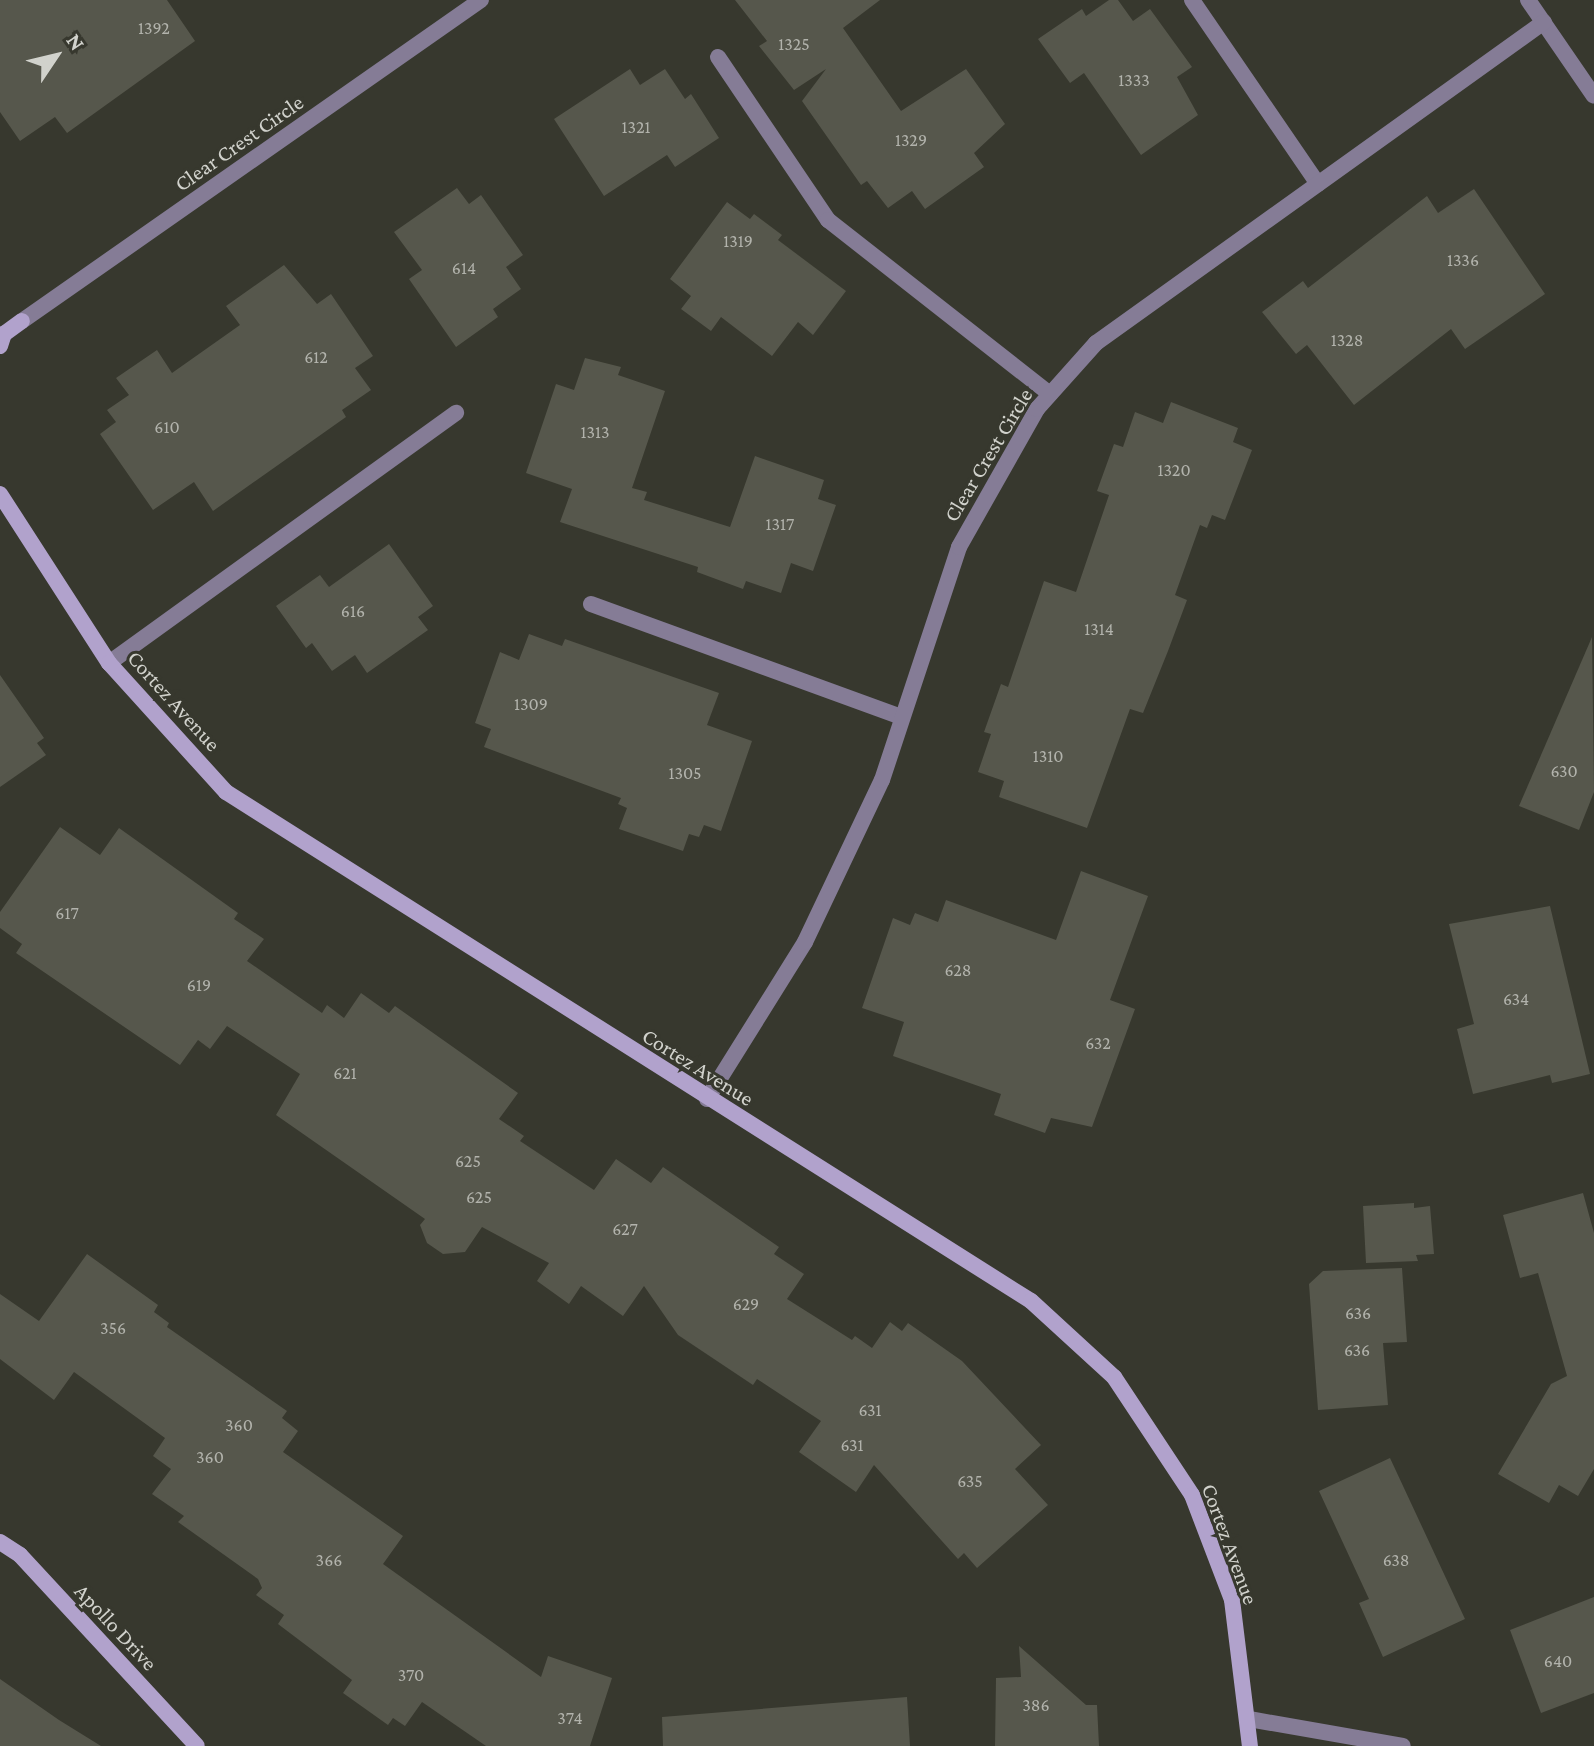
<!DOCTYPE html>
<html>
<head>
<meta charset="utf-8">
<style>
  body { margin:0 }
  #map { position:relative; width:1594px; height:1746px; overflow:hidden; background:#37382e; font-family:"Crimson Pro",serif }
  div>[style] { position:absolute }
  .building>* { inset:0; background:#56574c }
  .lane>* { height:16px; margin:-8px; padding:0 8px; transform-origin:8px; border-radius:8px; background:#857c96 }
  .street>* { height:16px; margin:-8px; padding:0 8px; transform-origin:8px; border-radius:8px; background:#857c96 }
  .secondary>* { height:16px; margin:-8px; padding:0 8px; transform-origin:8px; border-radius:8px; background:#b1a2cc }
  span { translate:-50% -50%; white-space:nowrap; text-align:center; line-height:1.15; -webkit-text-stroke:6px #37382e; paint-order:stroke }
  .number-label { font-size:18px; color:#b2b3ac }
  .number-label span { -webkit-text-stroke-width:0 }
  .street-label { font-size:22px; color:#d1d2cc }
  .north { position:absolute; left:16px; top:16px; width:80px; height:80px; -webkit-text-stroke:6px #37382e; paint-order:stroke; rotate:55deg; font-size:22px; font-weight:700; line-height:32px; text-align:center; color:#d1d2cc }
  .north::after { content:''; display:block; margin:auto; width:28px; height:36px; background:#d1d2cc; clip-path:polygon(50% 0,100% 100%,50% 72%,0 100%) }
</style>
</head>
<body>
<div id="map">
  <div class="building">
    <i style="clip-path:polygon(0 0,167px 0,195px 41px,67px 133px,55px 117px,20px 141px,0 112px)"></i>
    <i style="clip-path:polygon(735px 0,880px 0,843px 28px,901px 111px,966px 69px,1005px 124px,974px 153px,984px 167px,925px 209px,912px 191px,888px 208px,867px 181px,861px 185px,802px 101px,826px 69px,794px 90px,759px 46px,767px 41px)"></i>
    <i style="clip-path:polygon(1109px 0,1118px 0,1133px 21px,1150px 9px,1192px 67px,1177px 77px,1198px 115px,1141px 155px,1084px 73px,1070px 83px,1038px 39px,1082px 9px,1086px 16px)"></i>
    <i style="clip-path:polygon(630px 69px,640px 85px,665px 69px,685px 99px,691px 94px,719px 138px,675px 167px,667px 155px,604px 196px,554px 119px)"></i>
    <i style="clip-path:polygon(457px 188px,469px 204px,481px 195px,523px 255px,506px 267px,521px 289px,493px 309px,498px 317px,456px 347px,409px 279px,422px 270px,394px 232px)"></i>
    <i style="clip-path:polygon(1474px 189px,1545px 294px,1465px 349px,1451px 329px,1354px 405px,1307px 345px,1296px 354px,1262px 312px,1303px 281px,1308px 288px,1427px 196px,1438px 213px)"></i>
    <i style="clip-path:polygon(727px 202px,750px 219px,754px 214px,782px 235px,778px 240px,846px 291px,813px 335px,798px 322px,772px 356px,721px 317px,711px 331px,681px 309px,691px 296px,670px 279px)"></i>
    <i style="clip-path:polygon(284px 265px,317px 304px,331px 294px,373px 356px,355px 368px,371px 390px,342px 410px,346px 417px,213px 511px,194px 482px,153px 510px,100px 434px,116px 422px,107px 410px,129px 395px,116px 378px,157px 350px,172px 373px,240px 325px,226px 306px)"></i>
    <i style="clip-path:polygon(585px 358px,621px 367px,618px 375px,665px 391px,632px 488px,647px 492px,644px 500px,730px 527px,755px 456px,824px 480px,818px 499px,836px 505px,813px 571px,791px 563px,781px 593px,746px 581px,743px 589px,697px 572px,698px 567px,560px 522px,572px 489px,526px 473px,556px 384px,574px 390px)"></i>
    <i style="clip-path:polygon(1171px 402px,1238px 428px,1233px 442px,1252px 450px,1225px 520px,1212px 515px,1207px 528px,1200px 525px,1175px 595px,1187px 600px,1168px 651px,1143px 713px,1130px 709px,1087px 828px,999px 797px,1004px 781px,978px 772px,991px 734px,984px 732px,1001px 684px,1008px 687px,1044px 581px,1076px 592px,1109px 495px,1097px 491px,1114px 444px,1123px 447px,1135px 412px,1163px 423px)"></i>
    <i style="clip-path:polygon(389px 544px,433px 606px,418px 617px,428px 630px,367px 673px,355px 655px,332px 671px,312px 643px,306px 648px,276px 606px,320px 575px,329px 587px)"></i>
    <i style="clip-path:polygon(529px 634px,562px 646px,565px 639px,719px 693px,707px 725px,752px 741px,721px 831px,704px 825px,699px 837px,689px 834px,683px 851px,619px 829px,627px 808px,618px 804px,621px 798px,484px 747px,491px 729px,475px 723px,500px 652px,519px 660px)"></i>
    <i style="clip-path:polygon(1592px 637px,1594px 792px,1579px 830px,1519px 806px)"></i>
    <i style="clip-path:polygon(0 675px,44px 738px,37px 743px,46px 755px,0 787px)"></i>
    <i style="clip-path:polygon(60px 827px,100px 855px,119px 828px,238px 913px,234px 919px,264px 939px,247px 961px,322px 1013px,327px 1005px,344px 1018px,361px 993px,389px 1013px,395px 1006px,518px 1093px,499px 1119px,524px 1136px,520px 1141px,594px 1190px,616px 1159px,651px 1183px,663px 1167px,779px 1247px,774px 1254px,804px 1274px,787px 1299px,852px 1340px,855px 1336px,872px 1348px,890px 1322px,902px 1331px,908px 1323px,962px 1361px,1041px 1445px,1015px 1469px,1048px 1505px,977px 1568px,964px 1553px,958px 1559px,874px 1465px,856px 1492px,799px 1452px,821px 1421px,757px 1379px,753px 1385px,678px 1335px,644px 1286px,623px 1316px,581px 1286px,569px 1304px,537px 1281px,549px 1263px,482px 1227px,465px 1252px,443px 1254px,427px 1243px,420px 1225px,425px 1219px,276px 1115px,300px 1074px,227px 1026px,210px 1049px,198px 1040px,180px 1065px,16px 953px,22px 944px,0 928px,0 912px)"></i>
    <i style="clip-path:polygon(1081px 871px,1148px 896px,1110px 1000px,1135px 1009px,1092px 1127px,1051px 1118px,1045px 1133px,994px 1115px,1001px 1094px,893px 1056px,904px 1022px,862px 1008px,893px 918px,910px 925px,915px 913px,938px 922px,946px 900px,1056px 940px)"></i>
    <i style="clip-path:polygon(1550px 906px,1590px 1074px,1552px 1083px,1550px 1075px,1473px 1094px,1457px 1029px,1474px 1024px,1449px 924px)"></i>
    <i style="clip-path:polygon(1583px 1193px,1594px 1233px,1594px 1469px,1578px 1496px,1559px 1485px,1549px 1503px,1498px 1474px,1551px 1384px,1567px 1376px,1538px 1273px,1520px 1278px,1503px 1215px)"></i>
    <i style="clip-path:polygon(1414px 1203px,1414px 1208px,1430px 1206px,1434px 1254px,1416px 1255px,1418px 1261px,1366px 1263px,1363px 1206px)"></i>
    <i style="clip-path:polygon(87px 1254px,158px 1305px,154px 1312px,169px 1323px,167px 1327px,287px 1411px,282px 1418px,298px 1431px,283px 1452px,403px 1536px,383px 1564px,541px 1677px,548px 1656px,612px 1678px,590px 1746px,486px 1746px,422px 1702px,405px 1726px,393px 1718px,388px 1725px,343px 1693px,352px 1680px,278px 1624px,284px 1615px,256px 1595px,262px 1588px,258px 1579px,178px 1522px,184px 1516px,152px 1494px,171px 1469px,153px 1456px,165px 1438px,74px 1372px,54px 1400px,0 1359px,0 1294px,39px 1321px)"></i>
    <i style="clip-path:polygon(1402px 1268px,1407px 1342px,1383px 1343px,1388px 1405px,1318px 1410px,1309px 1284px,1323px 1271px)"></i>
    <i style="clip-path:polygon(1390px 1458px,1465px 1619px,1383px 1657px,1359px 1603px,1369px 1599px,1319px 1491px)"></i>
    <i style="clip-path:polygon(1594px 1597px,1594px 1693px,1541px 1713px,1510px 1630px)"></i>
    <i style="clip-path:polygon(1019px 1646px,1086px 1705px,1097px 1705px,1099px 1746px,995px 1746px,996px 1678px,1021px 1677px)"></i>
    <i style="clip-path:polygon(0 1679px,59px 1720px,101px 1746px,0 1746px)"></i>
    <i style="clip-path:polygon(907px 1697px,910px 1746px,663px 1746px,662px 1717px)"></i>
  </div>
  <div class="lane">
    <i style="left:1192px;top:0;width:223px;rotate:55.6deg"></i>
    <i style="left:718px;top:57px;width:197px;rotate:56deg"></i>
    <i style="left:828px;top:220px;width:282px;rotate:38.1deg"></i>
    <i style="left:591px;top:604px;width:331px;rotate:20deg"></i>
    <i style="left:109px;top:663px;width:428px;rotate:-35.8deg"></i>
    <i style="left:1249px;top:1719px;width:156px;rotate:9.9deg"></i>
  </div>
  <div class="street">
    <i style="left:1528px;top:0;width:116px;rotate:55.5deg"></i>
    <i style="left:22px;top:321px;width:560px;rotate:-34.97deg"></i>
    <i style="left:707px;top:1099px;width:185px;rotate:-58deg"></i>
    <i style="left:805px;top:942px;width:179px;rotate:-64.6deg"></i>
    <i style="left:882px;top:780px;width:245px;rotate:-71.7deg"></i>
    <i style="left:959px;top:547px;width:159px;rotate:-60.5deg"></i>
    <i style="left:1037px;top:409px;width:89px;rotate:-48.2deg"></i>
    <i style="left:1096px;top:343px;width:551px;rotate:-35.62deg"></i>
  </div>
  <div class="secondary">
    <i style="left:0;top:346px;width:13px;rotate:-72deg"></i>
    <i style="left:4px;top:334px;width:22px;rotate:-36deg"></i>
    <i style="left:0;top:494px;width:201px;rotate:57.2deg"></i>
    <i style="left:109px;top:663px;width:174px;rotate:47.8deg"></i>
    <i style="left:226px;top:792px;width:952px;rotate:32.31deg"></i>
    <i style="left:1031px;top:1301px;width:113px;rotate:42.5deg"></i>
    <i style="left:1114px;top:1377px;width:141px;rotate:56.5deg"></i>
    <i style="left:1192px;top:1495px;width:112px;rotate:69.1deg"></i>
    <i style="left:1232px;top:1600px;width:147px;rotate:83deg"></i>
    <i style="left:0;top:1542px;width:24px;rotate:33deg"></i>
    <i style="left:20px;top:1555px;width:260px;rotate:47.2deg"></i>
  </div>
  <div class="number-label">
    <span style="left:154px;top:28px">1392</span>
    <span style="left:794px;top:44px">1325</span>
    <span style="left:1134px;top:80px">1333</span>
    <span style="left:636px;top:127px">1321</span>
    <span style="left:911px;top:140px">1329</span>
    <span style="left:738px;top:241px">1319</span>
    <span style="left:1463px;top:260px">1336</span>
    <span style="left:464px;top:268px">614</span>
    <span style="left:1347px;top:340px">1328</span>
    <span style="left:316px;top:357px">612</span>
    <span style="left:167px;top:427px">610</span>
    <span style="left:595px;top:432px">1313</span>
    <span style="left:1174px;top:470px">1320</span>
    <span style="left:780px;top:524px">1317</span>
    <span style="left:353px;top:611px">616</span>
    <span style="left:1099px;top:629px">1314</span>
    <span style="left:531px;top:704px">1309</span>
    <span style="left:1048px;top:756px">1310</span>
    <span style="left:1564px;top:771px">630</span>
    <span style="left:685px;top:773px">1305</span>
    <span style="left:67px;top:913px">617</span>
    <span style="left:958px;top:970px">628</span>
    <span style="left:199px;top:985px">619</span>
    <span style="left:1516px;top:999px">634</span>
    <span style="left:1098px;top:1043px">632</span>
    <span style="left:345px;top:1073px">621</span>
    <span style="left:468px;top:1161px">625</span>
    <span style="left:479px;top:1197px">625</span>
    <span style="left:625px;top:1229px">627</span>
    <span style="left:746px;top:1304px">629</span>
    <span style="left:1358px;top:1313px">636</span>
    <span style="left:113px;top:1328px">356</span>
    <span style="left:1357px;top:1350px">636</span>
    <span style="left:870px;top:1410px">631</span>
    <span style="left:239px;top:1425px">360</span>
    <span style="left:852px;top:1445px">631</span>
    <span style="left:210px;top:1457px">360</span>
    <span style="left:970px;top:1481px">635</span>
    <span style="left:329px;top:1560px">366</span>
    <span style="left:1396px;top:1560px">638</span>
    <span style="left:1558px;top:1661px">640</span>
    <span style="left:411px;top:1675px">370</span>
    <span style="left:1036px;top:1705px">386</span>
    <span style="left:570px;top:1718px">374</span>
  </div>
  <div class="street-label">
    <span style="left:239px;top:143px;rotate:-35deg">Clear Crest Circle</span>
    <span style="left:988px;top:455px;rotate:-59deg">Clear Crest Circle</span>
    <span style="left:174px;top:701px;rotate:48deg">Cortez Avenue</span>
    <span style="left:698px;top:1067px;rotate:32deg">Cortez Avenue</span>
    <span style="left:1230px;top:1544px;rotate:70deg">Cortez Avenue</span>
    <span style="left:116px;top:1627px;rotate:47deg">Apollo Drive</span>
  </div>
  <div class="north">N</div>
</div>
</body>
</html>
